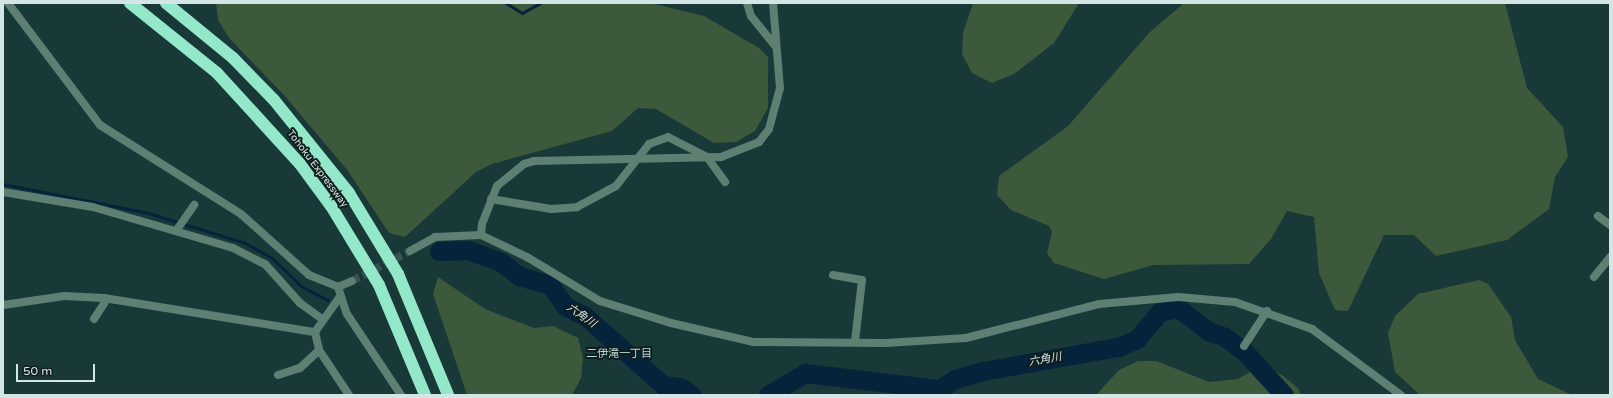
<!DOCTYPE html>
<html>
<head>
<meta charset="utf-8">
<style>
  body { margin:0 }
  #map { position:relative; width:1613px; height:398px; overflow:hidden; background:#193939; font-family:"Varela Round","Noto Sans JP",sans-serif }
  div>[style] { position:absolute }
  .green>* { inset:0; background:#3d593b }
  .stream>* { height:3px; margin:-1.5px; padding:0 1.5px; transform-origin:1.5px; border-radius:1.5px; background:#05243b }
  .river>* { height:19px; margin:-9.5px; padding:0 9.5px; transform-origin:9.5px; border-radius:9.5px; background:#05243b }
  .tertiary-tunnel>* { height:8px; margin-top:-4px; transform-origin:0; background:repeating-linear-gradient(90deg,#355353 0 8px,transparent 0 12px) }
  .minor>* { height:8px; margin:-4px; padding:0 4px; transform-origin:4px; border-radius:4px; background:#5e7f72 }
  .tertiary>* { height:8px; margin:-4px; padding:0 4px; transform-origin:4px; border-radius:4px; background:#5e7f72 }
  .motorway>* { height:12px; margin:-6px; padding:0 6px; transform-origin:6px; border-radius:6px; background:#92e8c9 }
  span { translate:-50% -50%; white-space:nowrap; text-align:center; line-height:1.15; -webkit-text-stroke:4px #101e1d; paint-order:stroke }
  .street-label { font-size:10px; color:#d3e5e4 }
  .water-label { font-size:11px; color:#d6e6f3; font-style:italic }
  .neighbourhood-label { font-size:11px; color:#b5d9d8 }
  .frame { position:absolute; inset:0; border:4px solid #d3e5e4; pointer-events:none }
  .scale { position:absolute; left:16px; top:364px; width:79px; height:18px; box-sizing:border-box; border:2px solid #d3e5e4; border-top:0; padding-left:5px; font-size:12px; line-height:14px; white-space:nowrap; color:#d3e5e4; -webkit-text-stroke:3px #101e1d; paint-order:stroke }
</style>
</head>
<body>
<div id="map">
  <div class="green">
    <i style="clip-path:polygon(216px 3px,650px 3px,704px 16px,759px 48px,768px 57px,768px 108px,755px 131px,736px 142px,714px 143px,656px 109px,638px 108px,612px 131px,492px 164px,476px 172px,405px 237px,389px 233px,348px 171px,284px 95px,229px 38px,218px 20px)"></i>
    <i style="clip-path:polygon(973px 3px,1079px 3px,1054px 43px,1014px 74px,992px 83px,972px 73px,962px 54px,963px 33px)"></i>
    <i style="clip-path:polygon(1184px 3px,1505px 3px,1527px 88px,1563px 127px,1568px 157px,1555px 177px,1549px 209px,1507px 240px,1436px 256px,1414px 235px,1384px 235px,1348px 311px,1335px 310px,1319px 273px,1314px 217px,1287px 211px,1271px 239px,1249px 264px,1153px 265px,1104px 279px,1054px 263px,1047px 253px,1052px 232px,1049px 226px,1011px 210px,997px 195px,999px 176px,1068px 126px,1149px 33px)"></i>
    <i style="clip-path:polygon(438px 277px,485px 309px,534px 328px,553px 326px,578px 338px,583px 358px,581px 378px,572px 395px,467px 395px,433px 294px)"></i>
    <i style="clip-path:polygon(1479px 280px,1488px 284px,1511px 317px,1515px 340px,1538px 379px,1572px 395px,1420px 395px,1395px 372px,1388px 333px,1395px 316px,1418px 294px)"></i>
    <i style="clip-path:polygon(1138px 361px,1156px 361px,1209px 382px,1238px 379px,1260px 366px,1282px 375px,1299px 389px,1300px 395px,1096px 395px,1119px 370px)"></i>
  </div>
  <div class="stream">
    <i style="left:506px;top:3px;width:19px;rotate:32deg"></i>
    <i style="left:522px;top:13px;width:21px;rotate:-29deg"></i>
    <i style="left:3px;top:184px;width:145px;rotate:11.2deg"></i>
    <i style="left:145px;top:212px;width:105px;rotate:17.2deg"></i>
    <i style="left:245px;top:243px;width:31px;rotate:29deg"></i>
    <i style="left:272px;top:258px;width:40px;rotate:44deg"></i>
    <i style="left:301px;top:286px;width:30px;rotate:28deg"></i>
  </div>
  <div class="river">
    <i style="left:439px;top:251px;width:29px;rotate:-2deg"></i>
    <i style="left:468px;top:250px;width:35px;rotate:20deg"></i>
    <i style="left:501px;top:262px;width:23px;rotate:38deg"></i>
    <i style="left:519px;top:276px;width:32px;rotate:16deg"></i>
    <i style="left:550px;top:285px;width:26px;rotate:54deg"></i>
    <i style="left:565px;top:306px;width:22px;rotate:27deg"></i>
    <i style="left:585px;top:316px;width:104px;rotate:41.5deg"></i>
    <i style="left:663px;top:385px;width:17px;rotate:7deg"></i>
    <i style="left:680px;top:387px;width:14px;rotate:34deg"></i>
    <i style="left:768px;top:395px;width:43px;rotate:-30.7deg"></i>
    <i style="left:805px;top:373px;width:136px;rotate:6.8deg"></i>
    <i style="left:940px;top:389px;width:18px;rotate:-34deg"></i>
    <i style="left:955px;top:379px;width:29px;rotate:-16deg"></i>
    <i style="left:983px;top:371px;width:137px;rotate:-10.1deg"></i>
    <i style="left:1118px;top:347px;width:21px;rotate:-23deg"></i>
    <i style="left:1137px;top:339px;width:35px;rotate:-50deg"></i>
    <i style="left:1160px;top:312px;width:18px;rotate:-13deg"></i>
    <i style="left:1178px;top:308px;width:38px;rotate:37deg"></i>
    <i style="left:1208px;top:331px;width:18px;rotate:19deg"></i>
    <i style="left:1225px;top:337px;width:25px;rotate:37deg"></i>
    <i style="left:1245px;top:352px;width:58px;rotate:47.8deg"></i>
  </div>
  <div class="tertiary-tunnel">
    <i style="left:352px;top:281px;width:65px;rotate:-27.3deg"></i>
  </div>
  <div class="minor">
    <i style="left:747px;top:3px;width:14px;rotate:73deg"></i>
    <i style="left:751px;top:16px;width:38px;rotate:51deg"></i>
    <i style="left:3px;top:192px;width:91px;rotate:9.5deg"></i>
    <i style="left:93px;top:207px;width:146px;rotate:16.3deg"></i>
    <i style="left:233px;top:248px;width:36px;rotate:27deg"></i>
    <i style="left:265px;top:264px;width:52px;rotate:48.1deg"></i>
    <i style="left:300px;top:303px;width:27px;rotate:36deg"></i>
    <i style="left:491px;top:199px;width:61px;rotate:9.5deg"></i>
    <i style="left:551px;top:209px;width:26px;rotate:-4deg"></i>
    <i style="left:577px;top:207px;width:44px;rotate:-28.3deg"></i>
    <i style="left:616px;top:186px;width:53px;rotate:-51.8deg"></i>
    <i style="left:649px;top:144px;width:20px;rotate:-20deg"></i>
    <i style="left:668px;top:137px;width:44px;rotate:27.1deg"></i>
    <i style="left:707px;top:157px;width:31px;rotate:54deg"></i>
    <i style="left:1598px;top:216px;width:15px;rotate:37deg"></i>
    <i style="left:176px;top:231px;width:32px;rotate:-55deg"></i>
    <i style="left:833px;top:275px;width:29px;rotate:10deg"></i>
    <i style="left:862px;top:280px;width:61px;rotate:96.5deg"></i>
    <i style="left:1594px;top:277px;width:26px;rotate:-51deg"></i>
    <i style="left:338px;top:287px;width:28px;rotate:72deg"></i>
    <i style="left:347px;top:314px;width:97px;rotate:56.3deg"></i>
    <i style="left:3px;top:305px;width:62px;rotate:-8.4deg"></i>
    <i style="left:64px;top:296px;width:40px;rotate:2.9deg"></i>
    <i style="left:104px;top:298px;width:214px;rotate:9.2deg"></i>
    <i style="left:315px;top:332px;width:42px;rotate:-54.8deg"></i>
    <i style="left:94px;top:319px;width:24px;rotate:-57deg"></i>
    <i style="left:315px;top:332px;width:18px;rotate:77deg"></i>
    <i style="left:319px;top:350px;width:54px;rotate:56.3deg"></i>
    <i style="left:1244px;top:346px;width:42px;rotate:-56.7deg"></i>
    <i style="left:278px;top:375px;width:23px;rotate:-18deg"></i>
    <i style="left:300px;top:368px;width:26px;rotate:-43deg"></i>
  </div>
  <div class="tertiary">
    <i style="left:8px;top:3px;width:153px;rotate:53deg"></i>
    <i style="left:100px;top:125px;width:167px;rotate:32.3deg"></i>
    <i style="left:241px;top:214px;width:91px;rotate:41.9deg"></i>
    <i style="left:309px;top:275px;width:31px;rotate:22deg"></i>
    <i style="left:338px;top:287px;width:15px;rotate:-23deg"></i>
    <i style="left:481px;top:235px;width:11px;rotate:-85deg"></i>
    <i style="left:482px;top:224px;width:41px;rotate:-68.5deg"></i>
    <i style="left:497px;top:186px;width:35px;rotate:-39deg"></i>
    <i style="left:524px;top:164px;width:10px;rotate:-17deg"></i>
    <i style="left:534px;top:161px;width:187px;rotate:-1.2deg"></i>
    <i style="left:721px;top:157px;width:41px;rotate:-21.5deg"></i>
    <i style="left:759px;top:142px;width:16px;rotate:-52deg"></i>
    <i style="left:769px;top:129px;width:42px;rotate:-75deg"></i>
    <i style="left:780px;top:88px;width:85px;rotate:-94.7deg"></i>
    <i style="left:410px;top:251px;width:29px;rotate:-29deg"></i>
    <i style="left:435px;top:237px;width:46px;rotate:-2.5deg"></i>
    <i style="left:481px;top:235px;width:51px;rotate:25.6deg"></i>
    <i style="left:527px;top:257px;width:85px;rotate:31.1deg"></i>
    <i style="left:600px;top:301px;width:74px;rotate:17.2deg"></i>
    <i style="left:671px;top:323px;width:84px;rotate:13deg"></i>
    <i style="left:753px;top:342px;width:133px;rotate:0.4deg"></i>
    <i style="left:886px;top:343px;width:80px;rotate:-3.6deg"></i>
    <i style="left:966px;top:338px;width:137px;rotate:-14.3deg"></i>
    <i style="left:1099px;top:304px;width:80px;rotate:-5deg"></i>
    <i style="left:1179px;top:297px;width:56px;rotate:5.1deg"></i>
    <i style="left:1235px;top:302px;width:82px;rotate:19.3deg"></i>
    <i style="left:1312px;top:329px;width:111px;rotate:36.6deg"></i>
  </div>
  <div class="motorway">
    <i style="left:130px;top:3px;width:112px;rotate:38.8deg"></i>
    <i style="left:217px;top:73px;width:123px;rotate:47.6deg"></i>
    <i style="left:300px;top:164px;width:52px;rotate:53.6deg"></i>
    <i style="left:331px;top:206px;width:92px;rotate:58.7deg"></i>
    <i style="left:379px;top:285px;width:119px;rotate:67.3deg"></i>
    <i style="left:166px;top:3px;width:87px;rotate:39.4deg"></i>
    <i style="left:233px;top:58px;width:59px;rotate:45.7deg"></i>
    <i style="left:274px;top:100px;width:119px;rotate:51.1deg"></i>
    <i style="left:349px;top:193px;width:95px;rotate:58.8deg"></i>
    <i style="left:398px;top:274px;width:131px;rotate:67.5deg"></i>
  </div>
  <div class="street-label">
    <span style="left:317px;top:169px;rotate:53deg">Tohoku Expressway</span>
  </div>
  <div class="water-label">
    <span style="left:581px;top:316px;rotate:35deg">六角川</span>
    <span style="left:1045px;top:360px;rotate:-10deg">六角川</span>
  </div>
  <div class="neighbourhood-label">
    <span style="left:619px;top:354px">二伊滝一丁目</span>
  </div>
  <div class="frame"></div>
  <div class="scale">50 m</div>
</div>
</body>
</html>
